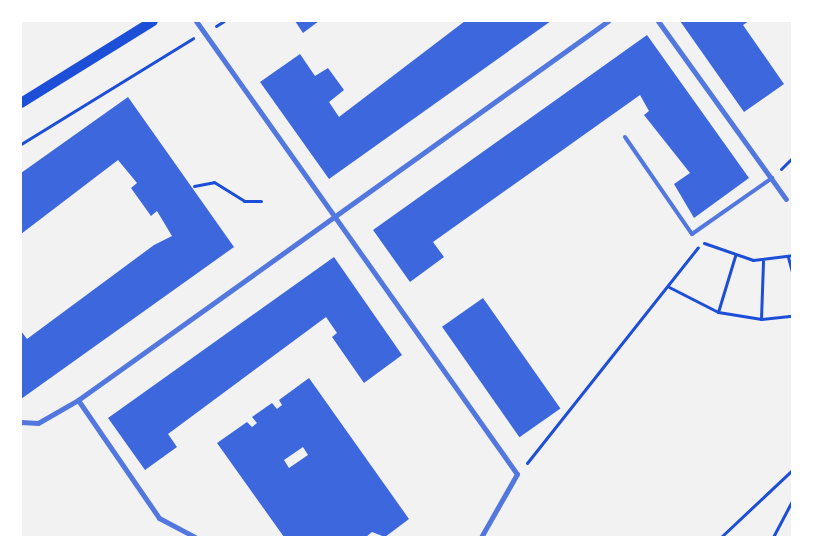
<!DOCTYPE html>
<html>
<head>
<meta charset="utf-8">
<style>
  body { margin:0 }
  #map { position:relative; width:813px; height:558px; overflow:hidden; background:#f2f2f2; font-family:Karla,sans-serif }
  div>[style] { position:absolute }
  .building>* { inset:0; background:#3d67dc; transform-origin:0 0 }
  .path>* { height:3px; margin:-1.5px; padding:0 1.5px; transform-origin:1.5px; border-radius:1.5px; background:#1d4ed8 }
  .service>* { height:4px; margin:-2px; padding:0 2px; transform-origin:2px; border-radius:2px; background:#5277de }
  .minor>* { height:5px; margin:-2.5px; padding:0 2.5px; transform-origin:2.5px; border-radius:2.5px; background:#5277de }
  .secondary>* { height:10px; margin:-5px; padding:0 5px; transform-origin:5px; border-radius:5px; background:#1d4ed8 }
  span { translate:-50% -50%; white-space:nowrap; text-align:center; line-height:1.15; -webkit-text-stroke:4.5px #fff; paint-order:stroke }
  .frame { position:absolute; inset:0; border:22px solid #fff; pointer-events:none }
</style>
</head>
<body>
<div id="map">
  <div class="building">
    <i style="clip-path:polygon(295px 21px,319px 21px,303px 33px)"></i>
    <i style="clip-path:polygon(465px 21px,551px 21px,329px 179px,260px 82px,300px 54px,315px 76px,328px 68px,344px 90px,329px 102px,339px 117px)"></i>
    <i style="clip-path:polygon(680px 21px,749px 21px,743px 25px,784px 84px,744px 112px)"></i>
    <i style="clip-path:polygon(647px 35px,749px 178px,694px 218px,674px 184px,690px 173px,644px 115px,649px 111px,640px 95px,433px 242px,444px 257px,410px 282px,373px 230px)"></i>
    <i style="clip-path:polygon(128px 97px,234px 247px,21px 399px,21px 331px,27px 339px,154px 245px,172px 236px,157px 211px,151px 216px,131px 188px,137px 183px,118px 160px,21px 234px,21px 173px)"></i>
    <i style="clip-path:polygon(334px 257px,402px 355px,364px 383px,332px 337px,337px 333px,326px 317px,168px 434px,177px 447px,145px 470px,108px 418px)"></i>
    <i style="left:483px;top:298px;width:135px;height:50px;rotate:55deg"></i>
    <i style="clip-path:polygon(evenodd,309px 378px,409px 519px,385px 537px,372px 532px,366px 537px,284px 537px,217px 443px,247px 422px,252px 427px,257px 423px,252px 417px,272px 403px,277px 409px,282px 405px,279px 400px,309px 378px,303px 447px,308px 455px,289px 468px,284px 460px,303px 447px)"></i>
  </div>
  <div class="path">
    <i style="left:216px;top:26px;width:9px;rotate:-32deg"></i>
    <i style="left:21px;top:144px;width:202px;rotate:-31.6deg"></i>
    <i style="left:781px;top:169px;width:16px;rotate:-45deg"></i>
    <i style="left:194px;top:186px;width:20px;rotate:-11deg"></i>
    <i style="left:214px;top:182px;width:36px;rotate:32deg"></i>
    <i style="left:244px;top:201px;width:17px"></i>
    <i style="left:704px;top:243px;width:52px;rotate:19.1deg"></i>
    <i style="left:753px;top:260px;width:39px;rotate:-7deg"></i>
    <i style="left:788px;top:257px;width:16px;rotate:75deg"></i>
    <i style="left:669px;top:287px;width:55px;rotate:27deg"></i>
    <i style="left:718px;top:312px;width:44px;rotate:9.2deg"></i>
    <i style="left:761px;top:319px;width:31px;rotate:-6deg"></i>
    <i style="left:718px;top:312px;width:59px;rotate:-73.1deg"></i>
    <i style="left:761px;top:319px;width:58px;rotate:-88deg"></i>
    <i style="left:792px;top:459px;width:35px;rotate:90deg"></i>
    <i style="left:527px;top:463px;width:275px;rotate:-51.6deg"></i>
    <i style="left:721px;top:537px;width:98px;rotate:-43.3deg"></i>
    <i style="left:773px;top:537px;width:41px;rotate:-62.2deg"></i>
  </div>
  <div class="service">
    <i style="left:625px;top:137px;width:118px;rotate:55.4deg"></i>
    <i style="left:692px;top:234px;width:98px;rotate:-35deg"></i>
  </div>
  <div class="minor">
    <i style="left:196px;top:21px;width:555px;rotate:54.68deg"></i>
    <i style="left:517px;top:474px;width:73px;rotate:119.7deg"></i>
    <i style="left:658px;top:21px;width:219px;rotate:54.3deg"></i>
    <i style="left:78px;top:400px;width:143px;rotate:55.5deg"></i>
    <i style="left:159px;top:518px;width:41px;rotate:27.8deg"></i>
    <i style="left:21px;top:422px;width:17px;rotate:3deg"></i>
    <i style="left:38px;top:423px;width:46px;rotate:-29.9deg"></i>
    <i style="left:78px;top:400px;width:652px;rotate:-35.57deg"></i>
  </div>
  <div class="secondary">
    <i style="left:21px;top:103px;width:155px;rotate:-31.8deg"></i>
  </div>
  <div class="frame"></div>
</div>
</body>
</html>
